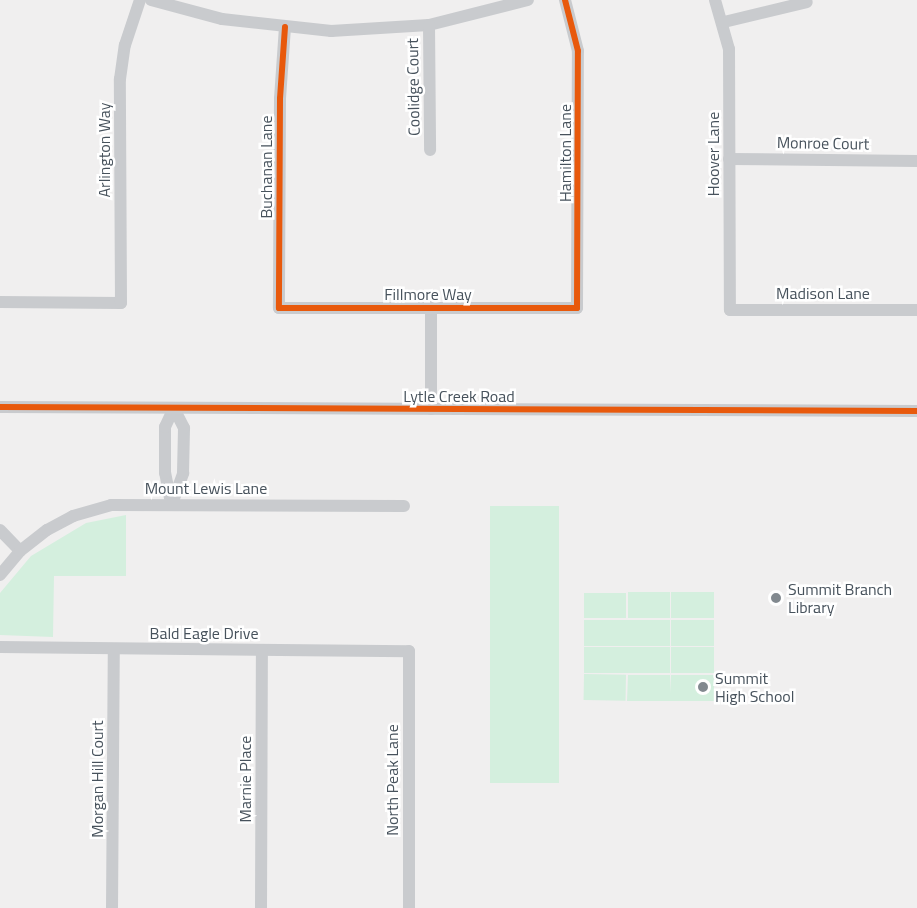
<!DOCTYPE html>
<html>
<head>
<meta charset="utf-8">
<style>
  body { margin:0 }
  #map { position:relative; width:917px; height:908px; overflow:hidden; background:#f0efef; font-family:"Titillium Web",sans-serif }
  div>[style] { position:absolute }
  .green>* { inset:0; background:#d4efde; transform-origin:0 0 }
  .minor>* { height:12px; margin:-6px; padding:0 6px; transform-origin:6px; border-radius:6px; background:#c9cbce }
  .cycleway>* { height:6px; margin:-3px; padding:0 3px; transform-origin:3px; border-radius:3px; background:#e8590c }
  .dots>* { width:16px; height:16px; translate:-50% -50%; box-sizing:border-box; border:3px solid #fff; border-radius:50% }
  span { translate:-50% -50%; white-space:nowrap; text-align:center; line-height:1.15; -webkit-text-stroke:5px #fff; paint-order:stroke }
  .street-label { font-size:16px; color:#47525c }
  .poi-label { font-size:16px; color:#47525c }
  .left { translate:0 -50%; text-align:left }
</style>
</head>
<body>
<div id="map">
  <div class="green">
    <i style="left:490px;top:506px;width:69px;height:277px"></i>
    <i style="clip-path:polygon(126px 515px,126px 576px,54px 576px,53px 637px,0 635px,0 593px,31px 556px,86px 523px)"></i>
    <i style="left:628px;top:592px;width:42px;height:26px"></i>
    <i style="left:671px;top:592px;width:43px;height:26px"></i>
    <i style="left:584px;top:593px;width:42px;height:25px"></i>
    <i style="left:584px;top:620px;width:86px;height:26px"></i>
    <i style="left:671px;top:620px;width:43px;height:26px"></i>
    <i style="left:584px;top:647px;width:86px;height:26px"></i>
    <i style="left:671px;top:647px;width:43px;height:26px"></i>
    <i style="left:584px;top:674px;width:42px;height:26px;rotate:1deg"></i>
    <i style="clip-path:polygon(628px 675px,670px 675px,671px 693px,671px 675px,714px 675px,714px 701px,627px 701px)"></i>
  </div>
  <div class="minor">
    <i style="left:151px;top:0;width:73px;rotate:15deg"></i>
    <i style="left:222px;top:19px;width:110px;rotate:6.3deg"></i>
    <i style="left:331px;top:31px;width:98px;rotate:-3.5deg"></i>
    <i style="left:429px;top:25px;width:102px;rotate:-14.2deg"></i>
    <i style="left:715px;top:0;width:51px;rotate:74.1deg"></i>
    <i style="left:729px;top:49px;width:261px;rotate:89.8deg"></i>
    <i style="left:730px;top:310px;width:187px"></i>
    <i style="left:724px;top:22px;width:85px;rotate:-13.5deg"></i>
    <i style="left:429px;top:25px;width:125px;rotate:89.5deg"></i>
    <i style="left:285px;top:27px;width:72px;rotate:94deg"></i>
    <i style="left:280px;top:99px;width:209px;rotate:90.3deg"></i>
    <i style="left:279px;top:308px;width:298px"></i>
    <i style="left:577px;top:308px;width:257px;rotate:-89.8deg"></i>
    <i style="left:578px;top:51px;width:53px;rotate:-104.3deg"></i>
    <i style="left:729px;top:159px;width:188px;rotate:0.6deg"></i>
    <i style="left:0;top:302px;width:121px;rotate:0.5deg"></i>
    <i style="left:121px;top:303px;width:224px;rotate:-90.3deg"></i>
    <i style="left:120px;top:79px;width:34px;rotate:-82deg"></i>
    <i style="left:125px;top:45px;width:47px;rotate:-71.6deg"></i>
    <i style="left:0;top:407px;width:917px;rotate:0.25deg"></i>
    <i style="left:431px;top:409px;width:102px;rotate:-90deg"></i>
    <i style="left:171px;top:503px;width:31px;rotate:-101deg"></i>
    <i style="left:165px;top:473px;width:46px;rotate:-90deg"></i>
    <i style="left:165px;top:427px;width:21px;rotate:-65deg"></i>
    <i style="left:172px;top:504px;width:33px;rotate:-70deg"></i>
    <i style="left:183px;top:473px;width:45px;rotate:-88.7deg"></i>
    <i style="left:184px;top:428px;width:22px;rotate:-117deg"></i>
    <i style="left:0;top:530px;width:29px;rotate:46deg"></i>
    <i style="left:0;top:575px;width:31px;rotate:-50deg"></i>
    <i style="left:20px;top:551px;width:34px;rotate:-38deg"></i>
    <i style="left:47px;top:530px;width:30px;rotate:-28deg"></i>
    <i style="left:73px;top:516px;width:40px;rotate:-16deg"></i>
    <i style="left:111px;top:505px;width:293px;rotate:0.2deg"></i>
    <i style="left:0;top:647px;width:409px;rotate:0.6deg"></i>
    <i style="left:409px;top:651px;width:257px;rotate:90deg"></i>
    <i style="left:112px;top:908px;width:259px;rotate:-89.6deg"></i>
    <i style="left:261px;top:908px;width:258px;rotate:-89.8deg"></i>
  </div>
  <div class="cycleway">
    <i style="left:285px;top:27px;width:72px;rotate:94deg"></i>
    <i style="left:280px;top:99px;width:209px;rotate:90.3deg"></i>
    <i style="left:279px;top:308px;width:298px"></i>
    <i style="left:577px;top:308px;width:257px;rotate:-89.8deg"></i>
    <i style="left:578px;top:51px;width:53px;rotate:-104.3deg"></i>
    <i style="left:0;top:407px;width:917px;rotate:0.25deg"></i>
  </div>
  <div class="dots">
    <i style="left:776px;top:598px;background:#82898f"></i>
    <i style="left:703px;top:687px;background:#82898f"></i>
  </div>
  <div class="street-label">
    <span style="left:413px;top:87px;rotate:-91deg">Coolidge Court</span>
    <span style="left:823px;top:143px;rotate:1deg">Monroe Court</span>
    <span style="left:104px;top:150px;rotate:-90deg">Arlington Way</span>
    <span style="left:565px;top:153px;rotate:-90deg">Hamilton Lane</span>
    <span style="left:713px;top:154px;rotate:-90deg">Hoover Lane</span>
    <span style="left:266px;top:167px;rotate:-90deg">Buchanan Lane</span>
    <span style="left:823px;top:293px">Madison Lane</span>
    <span style="left:428px;top:294px">Fillmore Way</span>
    <span style="left:459px;top:396px">Lytle Creek Road</span>
    <span style="left:206px;top:488px">Mount Lewis Lane</span>
    <span style="left:204px;top:633px">Bald Eagle Drive</span>
    <span style="left:97px;top:779px;rotate:-90deg">Morgan Hill Court</span>
    <span style="left:245px;top:779px;rotate:-90deg">Marnie Place</span>
    <span style="left:392px;top:780px;rotate:-90deg">North Peak Lane</span>
  </div>
  <div class="poi-label">
    <span class="left" style="left:788px;top:598px">Summit Branch<br>Library</span>
    <span class="left" style="left:715px;top:687px">Summit<br>High School</span>
  </div>
</div>
</body>
</html>
